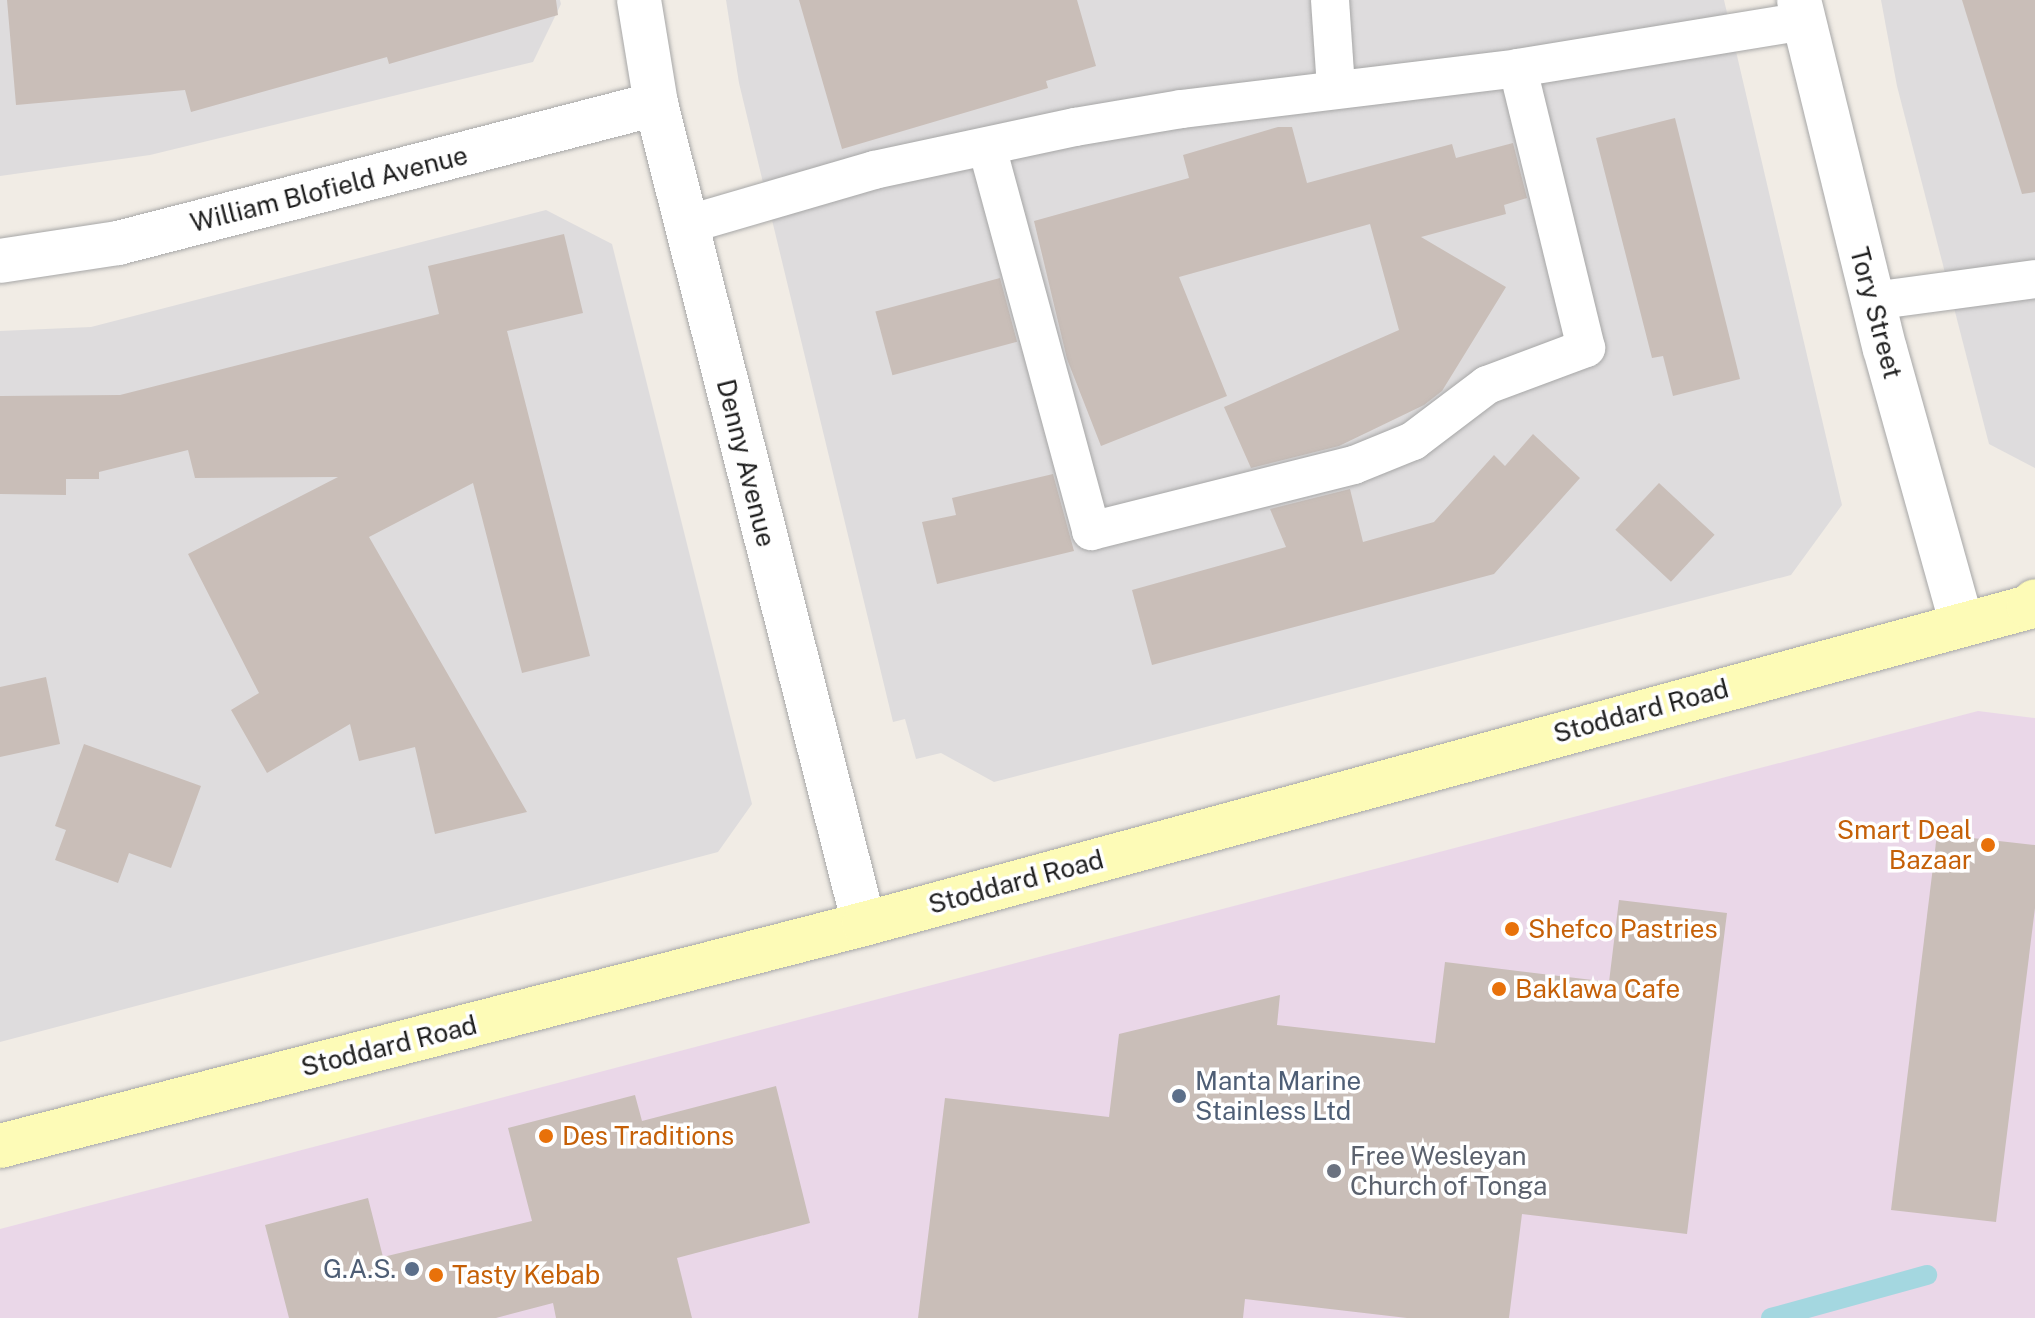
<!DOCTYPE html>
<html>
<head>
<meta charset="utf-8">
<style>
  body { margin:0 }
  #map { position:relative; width:2035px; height:1318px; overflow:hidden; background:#f1ece5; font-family:"Public Sans",sans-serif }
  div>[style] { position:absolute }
  .residential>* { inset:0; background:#dedcdd }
  .industrial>* { inset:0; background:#ead7e8 }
  .stream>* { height:20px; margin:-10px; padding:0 10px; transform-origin:10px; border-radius:10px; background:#a4d7e0 }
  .building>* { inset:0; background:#c9beb8; transform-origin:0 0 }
  .roads { filter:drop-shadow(0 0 2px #a7a7a7) drop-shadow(0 0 2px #a7a7a7) }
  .lane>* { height:38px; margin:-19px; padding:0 19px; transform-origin:19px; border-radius:19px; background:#fff }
  .street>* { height:44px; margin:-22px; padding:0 22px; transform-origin:22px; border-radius:22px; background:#fff }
  .secondary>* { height:44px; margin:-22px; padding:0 22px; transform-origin:22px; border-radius:22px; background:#fdfbb7 }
  .dots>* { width:22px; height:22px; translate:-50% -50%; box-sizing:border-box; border:4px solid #fff; border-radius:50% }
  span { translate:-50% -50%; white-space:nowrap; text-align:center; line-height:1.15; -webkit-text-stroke:7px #fff; paint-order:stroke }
  .street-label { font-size:26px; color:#202020 }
  .food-label { font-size:26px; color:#c56008 }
  .right { translate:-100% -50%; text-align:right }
  .left { translate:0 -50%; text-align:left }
  .service-label { font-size:26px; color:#4e5e75 }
  .worship-label { font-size:26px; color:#5b616d }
</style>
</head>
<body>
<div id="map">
  <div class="residential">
    <i style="clip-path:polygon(0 0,560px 0,561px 4px,533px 62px,150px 155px,0 176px)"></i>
    <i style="clip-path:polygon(726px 0,1724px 0,1842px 505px,1791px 575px,994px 782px,941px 753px,916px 759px,905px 719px,893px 722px,739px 83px)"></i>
    <i style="clip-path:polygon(1881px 0,2035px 0,2035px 468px,1989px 444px,1897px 86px)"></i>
    <i style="clip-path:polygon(546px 210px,612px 244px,752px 804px,718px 852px,0 1042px,0 331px,91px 327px)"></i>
  </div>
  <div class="industrial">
    <i style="clip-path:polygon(1978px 711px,2035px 718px,2035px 1318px,0 1318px,0 1229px)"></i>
  </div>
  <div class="stream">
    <i style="left:1771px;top:1318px;width:162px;rotate:-15.4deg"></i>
  </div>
  <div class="building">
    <i style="clip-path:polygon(7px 0,556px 0,558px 15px,389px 64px,387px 57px,191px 112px,185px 90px,16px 105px)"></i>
    <i style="clip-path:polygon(799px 0,1077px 0,1096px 66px,1046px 81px,1048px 88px,842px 149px)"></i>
    <i style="clip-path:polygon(1962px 0,2035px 0,2035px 192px,2022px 194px)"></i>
    <i style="clip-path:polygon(1675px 118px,1740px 379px,1673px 396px,1663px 356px,1652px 358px,1596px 138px)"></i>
    <i style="clip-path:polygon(1278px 127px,1292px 127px,1307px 183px,1452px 144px,1456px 158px,1513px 143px,1527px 198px,1504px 205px,1506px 214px,1421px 237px,1506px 287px,1442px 391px,1424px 405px,1339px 446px,1251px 468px,1224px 407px,1399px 330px,1370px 224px,1179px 277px,1227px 396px,1101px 446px,1067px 359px,1034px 221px,1189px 178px,1183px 155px)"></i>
    <i style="clip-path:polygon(564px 234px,583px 313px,507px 331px,590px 656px,522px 673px,473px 483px,369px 537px,527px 812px,435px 834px,415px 747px,359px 761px,350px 724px,267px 773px,231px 710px,259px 693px,188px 554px,338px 477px,195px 478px,188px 450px,99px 472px,99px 479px,66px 479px,66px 495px,0 494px,0 396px,120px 395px,439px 314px,428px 266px)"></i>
    <i style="left:1000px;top:278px;width:66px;height:129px;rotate:75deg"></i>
    <i style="clip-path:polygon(1533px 434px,1580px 478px,1494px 574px,1152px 665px,1132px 590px,1286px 547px,1270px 509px,1350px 489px,1363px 542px,1434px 522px,1494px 455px,1505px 466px)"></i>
    <i style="clip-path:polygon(1053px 474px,1074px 551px,937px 584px,922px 522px,956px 515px,952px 498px)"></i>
    <i style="left:1659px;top:483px;width:76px;height:64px;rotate:43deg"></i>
    <i style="clip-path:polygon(46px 677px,60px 744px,0 757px,0 687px)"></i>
    <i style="clip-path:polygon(84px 744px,201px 786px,171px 868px,129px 853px,118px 883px,55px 860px,66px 830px,55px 826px)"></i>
    <i style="clip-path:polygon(1937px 834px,2035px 845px,2035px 908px,1996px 1222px,1891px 1210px)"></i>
    <i style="clip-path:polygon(1619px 900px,1727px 913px,1687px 1234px,1522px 1214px,1509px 1318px,1407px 1318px,1245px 1299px,1243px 1318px,918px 1318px,945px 1098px,1109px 1117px,1119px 1034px,1280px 995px,1277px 1025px,1435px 1043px,1445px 962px,1609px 982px)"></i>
    <i style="clip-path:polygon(776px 1086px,810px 1223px,677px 1258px,692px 1318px,556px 1318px,553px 1303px,496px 1318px,289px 1318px,265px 1225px,368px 1198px,383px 1257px,532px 1221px,508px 1128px,635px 1095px,642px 1121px)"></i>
  </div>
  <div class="roads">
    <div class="lane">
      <i style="left:1330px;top:0;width:89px;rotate:86.1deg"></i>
      <i style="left:987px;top:147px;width:398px;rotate:74.8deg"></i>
      <i style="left:1091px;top:531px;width:271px;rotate:-14.1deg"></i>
      <i style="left:1354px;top:465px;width:64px;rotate:-22.1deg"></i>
      <i style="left:1413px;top:441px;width:93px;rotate:-37.1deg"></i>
      <i style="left:1487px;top:385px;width:106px;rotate:-20.5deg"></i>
      <i style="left:1586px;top:348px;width:288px;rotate:-103.7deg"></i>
      <i style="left:686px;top:225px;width:196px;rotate:-16.3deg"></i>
      <i style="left:874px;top:170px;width:206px;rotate:-12.1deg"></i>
      <i style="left:1075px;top:127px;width:108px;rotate:-9.6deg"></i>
      <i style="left:1181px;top:109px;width:339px;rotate:-6.9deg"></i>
      <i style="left:1518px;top:68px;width:290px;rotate:-9.3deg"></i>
      <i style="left:1873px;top:301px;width:163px;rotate:-7.7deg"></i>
    </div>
    <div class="street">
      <i style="left:639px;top:0;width:105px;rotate:80.7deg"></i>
      <i style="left:656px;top:104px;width:846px;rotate:75.77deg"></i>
      <i style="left:1799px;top:0;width:359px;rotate:76.2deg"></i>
      <i style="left:1885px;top:349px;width:286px;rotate:74.4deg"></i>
      <i style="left:0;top:261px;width:119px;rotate:-8.7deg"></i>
      <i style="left:118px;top:243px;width:556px;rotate:-14.49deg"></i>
    </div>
    <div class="secondary">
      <i style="left:0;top:1146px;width:892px;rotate:-14.41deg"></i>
      <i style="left:864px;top:924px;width:1207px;rotate:-15.22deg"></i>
      <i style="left:2029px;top:607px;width:8px;rotate:-45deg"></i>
    </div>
  </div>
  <div class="dots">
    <i style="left:1988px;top:845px;background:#e8710a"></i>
    <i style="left:1512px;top:929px;background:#e8710a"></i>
    <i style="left:1499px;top:989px;background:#e8710a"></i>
    <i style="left:1179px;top:1096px;background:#5c6f8a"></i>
    <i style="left:546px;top:1136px;background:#e8710a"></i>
    <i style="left:1334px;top:1171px;background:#6b7280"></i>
    <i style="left:412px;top:1269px;background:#5c6f8a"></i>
    <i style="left:436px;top:1275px;background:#e8710a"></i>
  </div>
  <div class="street-label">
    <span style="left:329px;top:189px;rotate:-14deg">William Blofield Avenue</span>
    <span style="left:1876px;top:313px;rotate:75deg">Tory Street</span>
    <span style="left:746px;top:463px;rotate:76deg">Denny Avenue</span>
    <span style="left:1641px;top:711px;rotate:-15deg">Stoddard Road</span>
    <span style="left:1016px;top:882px;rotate:-15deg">Stoddard Road</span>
    <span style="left:389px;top:1046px;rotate:-14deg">Stoddard Road</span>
  </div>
  <div class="food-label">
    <span class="right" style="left:1972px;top:845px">Smart Deal<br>Bazaar</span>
    <span class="left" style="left:1528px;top:929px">Shefco Pastries</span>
    <span class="left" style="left:1515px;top:989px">Baklawa Cafe</span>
    <span class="left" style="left:562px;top:1136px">Des Traditions</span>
    <span class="left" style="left:452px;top:1275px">Tasty Kebab</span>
  </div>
  <div class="service-label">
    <span class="left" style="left:1195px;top:1096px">Manta Marine<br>Stainless Ltd</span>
    <span class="right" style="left:396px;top:1269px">G.A.S.</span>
  </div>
  <div class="worship-label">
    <span class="left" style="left:1350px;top:1171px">Free Wesleyan<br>Church of Tonga</span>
  </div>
</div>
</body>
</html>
